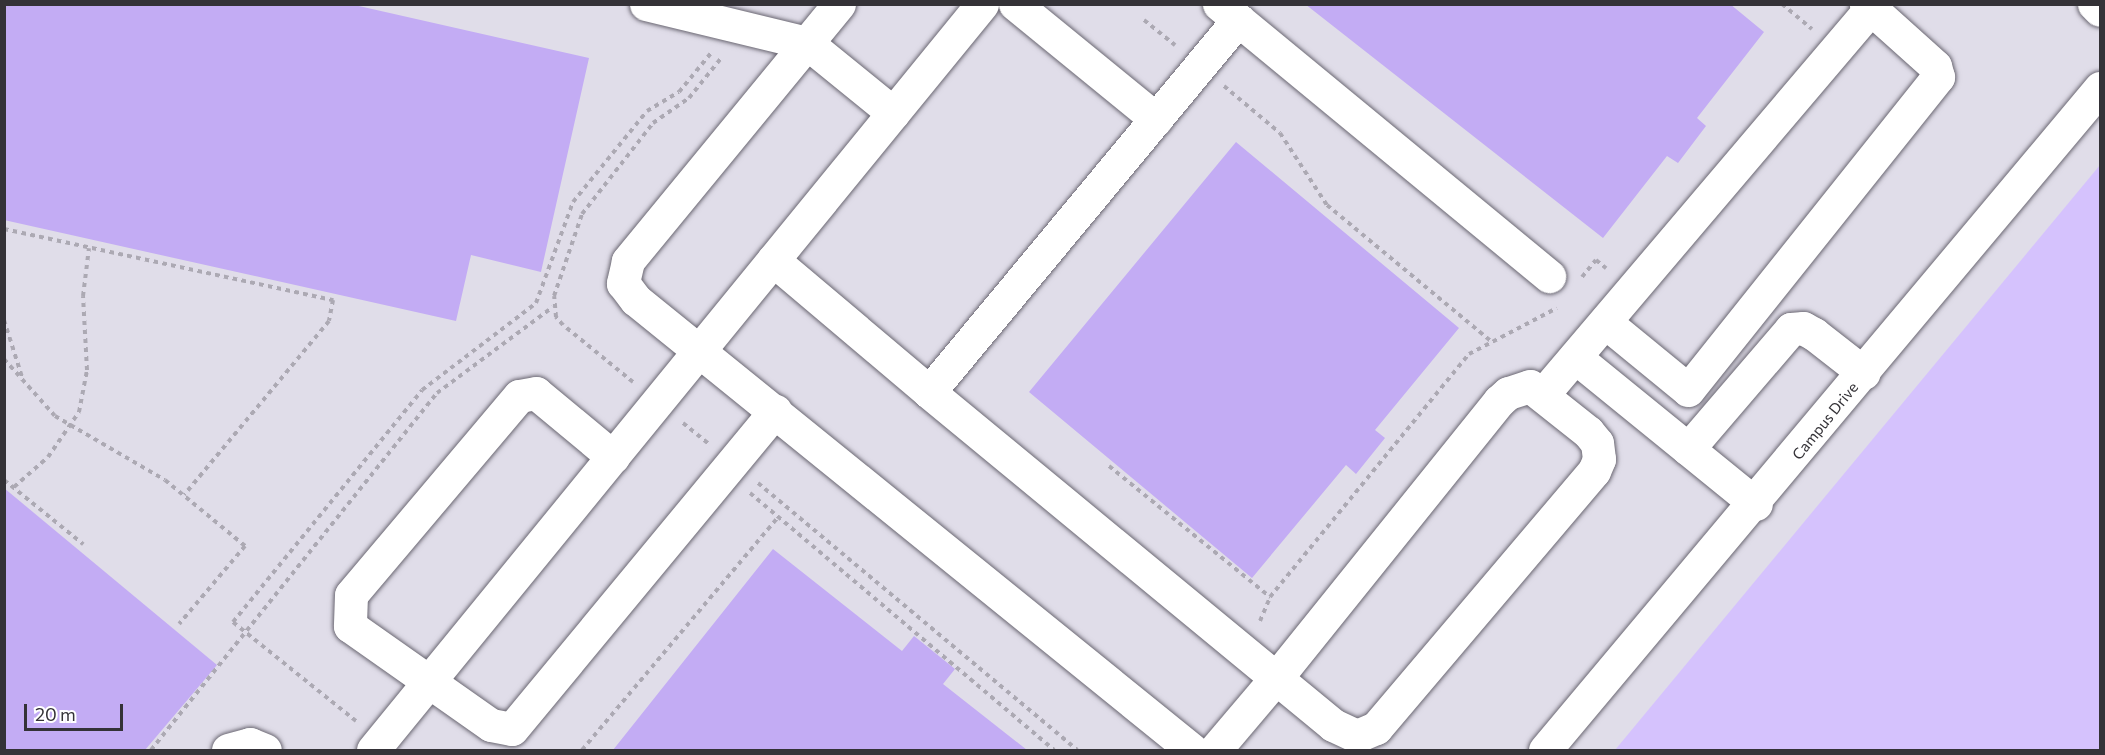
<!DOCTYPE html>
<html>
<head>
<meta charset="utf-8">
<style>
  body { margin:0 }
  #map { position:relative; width:2105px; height:755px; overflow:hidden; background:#e0dde9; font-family:Commissioner,sans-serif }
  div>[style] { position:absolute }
  .green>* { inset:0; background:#d5c2fd }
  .building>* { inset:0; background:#c3acf4 }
  .path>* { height:4px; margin-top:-2px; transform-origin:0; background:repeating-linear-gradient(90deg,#aca9b3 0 4.5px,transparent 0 9px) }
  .roads { filter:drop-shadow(0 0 2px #6a6772) drop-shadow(0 0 2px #6a6772) }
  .minor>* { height:33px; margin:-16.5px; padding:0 16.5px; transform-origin:16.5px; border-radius:16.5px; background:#fff }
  span { translate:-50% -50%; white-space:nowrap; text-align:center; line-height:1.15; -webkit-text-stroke:5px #fff; paint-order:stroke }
  .street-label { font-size:15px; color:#343237 }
  .frame { position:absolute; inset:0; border:6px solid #343237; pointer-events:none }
  .scale { position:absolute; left:24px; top:704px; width:99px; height:27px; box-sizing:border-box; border:3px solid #343237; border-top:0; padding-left:8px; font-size:18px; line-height:21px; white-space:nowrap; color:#343237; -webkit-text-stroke:4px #fff; paint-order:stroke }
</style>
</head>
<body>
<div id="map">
  <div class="green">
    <i style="clip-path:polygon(2100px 165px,2100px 750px,1615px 750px)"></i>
  </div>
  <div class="building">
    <i style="clip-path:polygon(4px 4px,350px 4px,589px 58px,541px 272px,471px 255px,456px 321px,4px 220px)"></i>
    <i style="clip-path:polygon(1305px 4px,1730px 4px,1764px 32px,1697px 118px,1706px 126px,1678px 163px,1667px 156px,1603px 238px)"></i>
    <i style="clip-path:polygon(1236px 142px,1459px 328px,1375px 430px,1385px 438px,1356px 474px,1346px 465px,1252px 578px,1029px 392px)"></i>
    <i style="clip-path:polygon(4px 488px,217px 665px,145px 750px,4px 750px)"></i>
    <i style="clip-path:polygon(773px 549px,902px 651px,914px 636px,955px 669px,943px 684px,1027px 750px,613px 750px)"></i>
  </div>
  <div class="path">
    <i style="left:1782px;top:4px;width:39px;rotate:40deg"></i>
    <i style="left:1144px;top:20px;width:40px;rotate:39deg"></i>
    <i style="left:1224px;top:86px;width:73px;rotate:40deg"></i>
    <i style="left:1280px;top:133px;width:86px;rotate:56.9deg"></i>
    <i style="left:1327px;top:205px;width:216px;rotate:39.7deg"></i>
    <i style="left:4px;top:229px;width:337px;rotate:12.2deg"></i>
    <i style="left:333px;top:300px;width:21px;rotate:101deg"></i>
    <i style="left:329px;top:321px;width:226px;rotate:129.8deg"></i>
    <i style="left:1582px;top:277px;width:22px;rotate:-51deg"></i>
    <i style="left:1596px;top:260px;width:13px;rotate:39deg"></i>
    <i style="left:4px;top:320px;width:60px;rotate:72.5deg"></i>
    <i style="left:4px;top:359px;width:76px;rotate:48.2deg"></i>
    <i style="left:55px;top:416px;width:127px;rotate:30.2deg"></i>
    <i style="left:165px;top:480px;width:104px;rotate:39.5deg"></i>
    <i style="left:245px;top:546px;width:102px;rotate:130.2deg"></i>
    <i style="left:633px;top:382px;width:90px;rotate:-140.8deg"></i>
    <i style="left:563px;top:325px;width:11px;rotate:-131deg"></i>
    <i style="left:556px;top:317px;width:21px;rotate:-95deg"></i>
    <i style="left:554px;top:296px;width:87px;rotate:-71.1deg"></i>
    <i style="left:582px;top:214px;width:115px;rotate:-52deg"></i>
    <i style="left:653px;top:123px;width:44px;rotate:-34.8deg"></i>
    <i style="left:689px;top:98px;width:53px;rotate:-51.2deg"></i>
    <i style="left:683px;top:423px;width:32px;rotate:39deg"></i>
    <i style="left:1109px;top:466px;width:208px;rotate:39.1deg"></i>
    <i style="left:4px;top:480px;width:102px;rotate:39deg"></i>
    <i style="left:758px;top:483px;width:416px;rotate:39.9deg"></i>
    <i style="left:14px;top:487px;width:45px;rotate:-41.4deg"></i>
    <i style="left:48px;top:457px;width:55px;rotate:-55.4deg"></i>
    <i style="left:79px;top:412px;width:43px;rotate:-79.2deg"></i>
    <i style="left:87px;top:370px;width:74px;rotate:-93.1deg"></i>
    <i style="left:83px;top:296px;width:48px;rotate:-82.9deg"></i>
    <i style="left:750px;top:493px;width:398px;rotate:40.2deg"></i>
    <i style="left:1260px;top:621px;width:26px;rotate:-67deg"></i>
    <i style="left:1270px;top:597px;width:314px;rotate:-50.7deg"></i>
    <i style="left:1469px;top:354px;width:99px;rotate:-27.6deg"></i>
    <i style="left:356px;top:721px;width:158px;rotate:-141.2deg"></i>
    <i style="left:233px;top:622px;width:299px;rotate:-50.8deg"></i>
    <i style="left:422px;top:390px;width:143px;rotate:-37.3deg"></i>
    <i style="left:536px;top:303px;width:108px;rotate:-69.9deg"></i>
    <i style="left:573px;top:202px;width:117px;rotate:-50.9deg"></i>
    <i style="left:647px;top:111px;width:37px;rotate:-31deg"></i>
    <i style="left:679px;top:92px;width:50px;rotate:-50.6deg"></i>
    <i style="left:151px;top:750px;width:457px;rotate:-51.3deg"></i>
    <i style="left:437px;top:393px;width:144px;rotate:-36.6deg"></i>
    <i style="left:582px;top:750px;width:304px;rotate:-49.9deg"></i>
  </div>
  <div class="roads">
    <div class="minor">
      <i style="left:646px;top:4px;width:166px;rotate:13.6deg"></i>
      <i style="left:807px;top:43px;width:111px;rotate:39.1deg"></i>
      <i style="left:839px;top:4px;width:333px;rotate:129.4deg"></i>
      <i style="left:628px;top:261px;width:23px;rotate:103deg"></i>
      <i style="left:623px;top:283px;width:21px;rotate:53deg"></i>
      <i style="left:636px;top:300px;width:715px;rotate:38.99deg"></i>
      <i style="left:1015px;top:4px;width:182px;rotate:39.2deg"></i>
      <i style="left:1219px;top:4px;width:428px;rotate:39.5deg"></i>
      <i style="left:2094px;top:4px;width:8px;rotate:45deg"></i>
      <i style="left:773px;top:260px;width:204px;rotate:40.2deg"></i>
      <i style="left:929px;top:392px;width:450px;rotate:39.5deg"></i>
      <i style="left:1276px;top:678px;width:74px;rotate:39.5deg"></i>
      <i style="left:1333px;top:725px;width:26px;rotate:25deg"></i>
      <i style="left:1357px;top:736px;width:21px;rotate:-23deg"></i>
      <i style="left:1376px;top:728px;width:337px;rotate:-49.7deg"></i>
      <i style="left:1594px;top:471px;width:13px;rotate:-67deg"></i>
      <i style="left:1599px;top:459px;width:16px;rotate:-97deg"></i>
      <i style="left:1597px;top:443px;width:14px;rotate:-129deg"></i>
      <i style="left:1588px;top:432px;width:74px;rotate:-141.6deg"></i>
      <i style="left:1530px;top:386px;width:23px;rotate:162deg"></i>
      <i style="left:1508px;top:393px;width:12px;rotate:138deg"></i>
      <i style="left:1499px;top:401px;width:356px;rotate:128.8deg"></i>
      <i style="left:1276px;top:678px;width:94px;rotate:130.3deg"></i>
      <i style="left:1605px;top:322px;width:107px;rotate:39.3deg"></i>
      <i style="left:1688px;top:390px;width:401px;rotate:-51.4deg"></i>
      <i style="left:1938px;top:77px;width:11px;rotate:-105deg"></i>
      <i style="left:1935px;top:66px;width:93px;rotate:-138.1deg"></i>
      <i style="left:1575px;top:357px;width:233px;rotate:39.1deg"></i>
      <i style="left:929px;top:392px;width:484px;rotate:-50.3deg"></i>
      <i style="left:1544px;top:393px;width:505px;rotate:-49.66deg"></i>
      <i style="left:1688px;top:449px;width:158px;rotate:-49.4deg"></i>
      <i style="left:1791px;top:329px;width:12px;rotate:-5deg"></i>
      <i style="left:1803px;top:328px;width:13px;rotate:29deg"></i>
      <i style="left:1814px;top:334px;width:63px;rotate:38deg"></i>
      <i style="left:613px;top:457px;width:100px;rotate:-140.3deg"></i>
      <i style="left:536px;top:393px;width:17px;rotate:170deg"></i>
      <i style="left:519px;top:396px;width:260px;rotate:130.2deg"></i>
      <i style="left:351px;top:595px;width:31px;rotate:92deg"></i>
      <i style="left:350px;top:626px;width:172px;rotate:35.1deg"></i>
      <i style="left:491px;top:725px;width:21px;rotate:11deg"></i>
      <i style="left:512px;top:729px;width:413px;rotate:-50.4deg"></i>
      <i style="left:228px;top:750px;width:23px;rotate:-15deg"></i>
      <i style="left:250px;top:744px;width:16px;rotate:22deg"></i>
      <i style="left:373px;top:750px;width:963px;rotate:-50.77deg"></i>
      <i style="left:1545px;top:750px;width:864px;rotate:-50.02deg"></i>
    </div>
  </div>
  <div class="street-label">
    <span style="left:1825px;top:421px;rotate:-51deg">Campus Drive</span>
  </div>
  <div class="frame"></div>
  <div class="scale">20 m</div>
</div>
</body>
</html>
